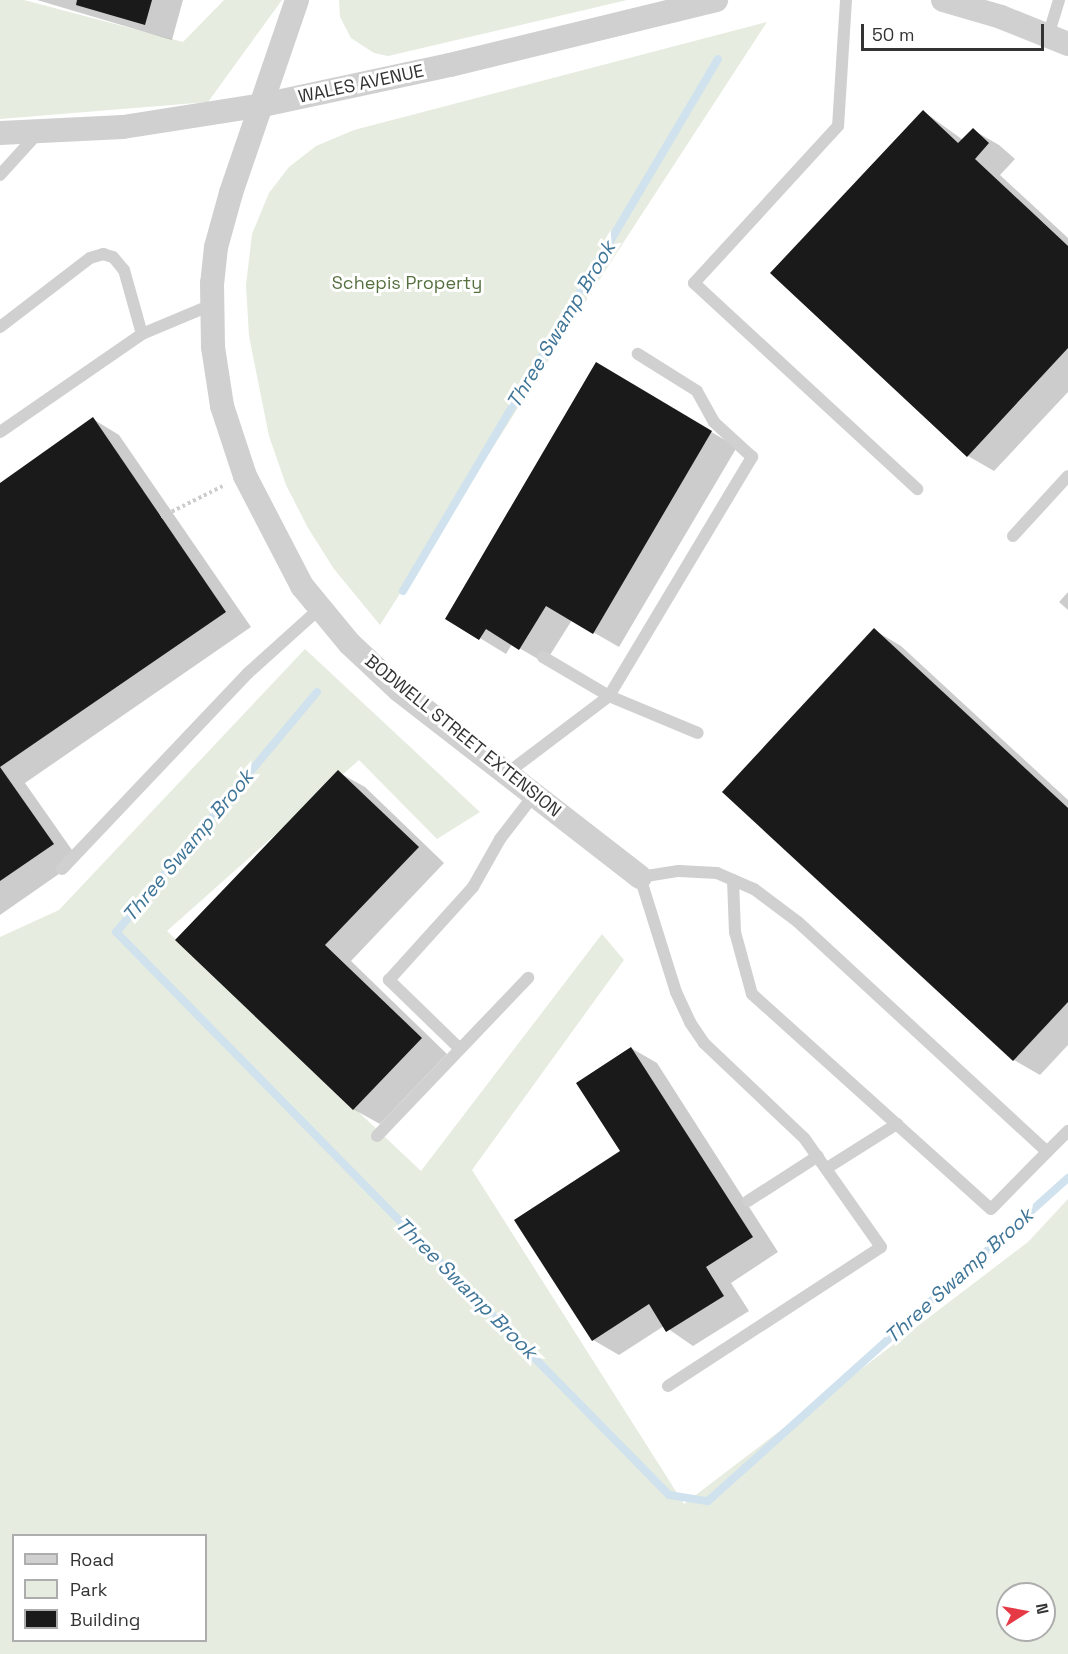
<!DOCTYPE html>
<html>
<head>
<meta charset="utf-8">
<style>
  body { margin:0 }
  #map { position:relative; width:1068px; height:1654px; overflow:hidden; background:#fff; font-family:"Space Grotesk",sans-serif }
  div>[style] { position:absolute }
  .green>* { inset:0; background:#e6ecdf }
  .shadow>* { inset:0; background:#0003 }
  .stream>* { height:8px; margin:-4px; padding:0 4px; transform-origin:4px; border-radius:4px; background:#cfe2ee }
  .building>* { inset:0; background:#1a1a1a }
  .path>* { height:4px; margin-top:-2px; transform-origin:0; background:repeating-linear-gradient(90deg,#cdcdcd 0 3px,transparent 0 6px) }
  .lane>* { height:12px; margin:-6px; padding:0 6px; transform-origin:6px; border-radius:6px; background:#d0d0d0 }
  .street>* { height:24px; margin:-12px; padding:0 12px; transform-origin:12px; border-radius:12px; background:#d0d0d0 }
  span { translate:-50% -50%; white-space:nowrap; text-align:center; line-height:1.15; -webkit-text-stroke:6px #fff; paint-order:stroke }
  .street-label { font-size:18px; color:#333 }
  .park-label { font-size:18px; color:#56703f }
  .water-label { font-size:20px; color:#3f7597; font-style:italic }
  .legend { position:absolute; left:12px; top:1534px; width:195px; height:108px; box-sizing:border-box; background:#fff; border:2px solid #adadad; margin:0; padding:8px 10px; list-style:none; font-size:18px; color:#333 }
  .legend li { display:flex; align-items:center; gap:12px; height:30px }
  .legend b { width:30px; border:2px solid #adadad }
  .north { position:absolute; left:996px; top:1582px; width:60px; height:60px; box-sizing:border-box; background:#fff; border:2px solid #adadad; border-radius:50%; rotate:79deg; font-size:16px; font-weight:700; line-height:24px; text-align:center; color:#333 }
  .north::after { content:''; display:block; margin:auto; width:21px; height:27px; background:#e63946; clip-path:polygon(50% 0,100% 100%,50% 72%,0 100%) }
  .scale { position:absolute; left:861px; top:24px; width:183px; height:27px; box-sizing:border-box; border:3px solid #333; border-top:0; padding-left:8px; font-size:18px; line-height:21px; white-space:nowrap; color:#333; -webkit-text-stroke:4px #fff; paint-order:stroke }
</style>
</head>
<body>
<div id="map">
  <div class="green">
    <i style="clip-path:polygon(0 0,24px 0,183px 42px,224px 0,282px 0,208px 102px,0 119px)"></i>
    <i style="clip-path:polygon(339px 0,627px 0,388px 56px,374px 53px,351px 38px,340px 17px)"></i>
    <i style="clip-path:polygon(767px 22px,612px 260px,380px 625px,334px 569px,308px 528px,286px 485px,269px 436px,249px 336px,246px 285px,252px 234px,269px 193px,289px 167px,316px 146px,354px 130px)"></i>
    <i style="clip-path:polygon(evenodd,305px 649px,480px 812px,437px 839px,359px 760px,167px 931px,421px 1171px,602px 934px,624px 960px,472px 1170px,684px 1504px,1028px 1242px,1068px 1199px,1068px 1654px,0 1654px,0 937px,59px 910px,305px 649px,14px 1536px,206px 1536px,206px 1640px,14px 1640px,14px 1536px,305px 649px,1008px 1594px,1044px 1594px,1044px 1630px,1008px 1630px,1008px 1594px)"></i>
  </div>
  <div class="shadow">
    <i style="clip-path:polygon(37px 0,183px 0,172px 40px)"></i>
    <i style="clip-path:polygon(923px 111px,963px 140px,973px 130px,999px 145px,1015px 159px,1000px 175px,1068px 238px,1068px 392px,994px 471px,968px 456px)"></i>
    <i style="clip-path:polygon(597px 365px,737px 447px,619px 647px,572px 620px,545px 663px,512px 644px,506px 654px,447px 618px)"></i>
    <i style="clip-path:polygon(93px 419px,119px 435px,251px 627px,25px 783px,79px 860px,0 915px,0 485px)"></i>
    <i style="clip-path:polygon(1068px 592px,1068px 610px,1059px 602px)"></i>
    <i style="clip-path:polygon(874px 630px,901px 646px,1068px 800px,1068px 1045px,1040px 1075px,1014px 1060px)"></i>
    <i style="clip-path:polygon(338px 772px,365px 787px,444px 863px,351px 961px,447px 1054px,380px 1124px,353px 1109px,177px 940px)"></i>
    <i style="clip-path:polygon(631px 1048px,657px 1063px,778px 1252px,731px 1283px,749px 1311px,693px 1346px,664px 1326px,619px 1355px,593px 1340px,622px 1152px)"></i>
  </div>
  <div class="stream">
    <i style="left:403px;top:591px;width:618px;rotate:-59.37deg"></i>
    <i style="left:317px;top:692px;width:313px;rotate:129.9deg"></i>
    <i style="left:116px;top:932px;width:789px;rotate:45.51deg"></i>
    <i style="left:669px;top:1495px;width:39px;rotate:9deg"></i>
    <i style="left:708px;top:1501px;width:484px;rotate:-41.9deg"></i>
  </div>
  <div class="building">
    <i style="clip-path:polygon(77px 0,152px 0,145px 25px,76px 5px)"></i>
    <i style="clip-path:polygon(923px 110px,958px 143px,973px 128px,989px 143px,975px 159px,1068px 246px,1068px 348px,967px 457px,770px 273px)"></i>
    <i style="clip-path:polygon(596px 362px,712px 431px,593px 634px,546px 606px,519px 650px,486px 629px,479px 640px,445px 619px)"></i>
    <i style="clip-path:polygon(93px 417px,226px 612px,0 767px,0 483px)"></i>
    <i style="clip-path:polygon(874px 628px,1068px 808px,1068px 1002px,1013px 1061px,722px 792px)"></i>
    <i style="clip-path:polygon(0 767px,54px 844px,0 881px)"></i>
    <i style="clip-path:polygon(338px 770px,419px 847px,325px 945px,422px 1038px,353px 1110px,175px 940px)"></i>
    <i style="clip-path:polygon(631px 1047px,753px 1237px,706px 1267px,724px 1296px,666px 1332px,649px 1304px,592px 1341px,514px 1220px,620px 1151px,576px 1083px)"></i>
  </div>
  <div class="path">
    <i style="left:161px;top:517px;width:72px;rotate:-26.6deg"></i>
  </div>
  <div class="lane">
    <i style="left:846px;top:0;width:126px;rotate:93.6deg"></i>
    <i style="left:838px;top:126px;width:213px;rotate:132.5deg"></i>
    <i style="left:694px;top:283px;width:304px;rotate:42.7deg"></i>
    <i style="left:1048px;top:36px;width:38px;rotate:-73deg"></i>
    <i style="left:0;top:175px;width:58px;rotate:-47.8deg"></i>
    <i style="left:0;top:327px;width:113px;rotate:-37.5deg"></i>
    <i style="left:90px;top:258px;width:14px;rotate:-17deg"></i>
    <i style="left:103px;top:254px;width:10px;rotate:17deg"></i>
    <i style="left:113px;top:257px;width:17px;rotate:50deg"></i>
    <i style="left:124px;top:270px;width:66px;rotate:74.3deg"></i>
    <i style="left:0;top:432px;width:173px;rotate:-34.6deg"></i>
    <i style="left:142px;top:334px;width:75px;rotate:-22.8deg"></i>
    <i style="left:1013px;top:536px;width:81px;rotate:-47.5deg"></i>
    <i style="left:543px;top:657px;width:77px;rotate:30.6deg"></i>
    <i style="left:609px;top:696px;width:96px;rotate:22.6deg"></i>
    <i style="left:506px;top:774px;width:129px;rotate:-37.1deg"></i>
    <i style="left:609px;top:696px;width:279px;rotate:-59.1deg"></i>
    <i style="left:752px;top:457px;width:52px;rotate:-137.4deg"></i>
    <i style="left:714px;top:422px;width:35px;rotate:-119deg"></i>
    <i style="left:697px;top:391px;width:70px;rotate:-147.9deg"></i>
    <i style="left:62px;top:869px;width:270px;rotate:-46.5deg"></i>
    <i style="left:248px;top:673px;width:96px;rotate:-42deg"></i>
    <i style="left:733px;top:880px;width:52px;rotate:87.8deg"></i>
    <i style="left:735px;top:932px;width:64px;rotate:74.7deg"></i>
    <i style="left:752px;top:994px;width:321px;rotate:42deg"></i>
    <i style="left:991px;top:1209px;width:80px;rotate:-45.5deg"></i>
    <i style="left:459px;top:1048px;width:98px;rotate:-135.8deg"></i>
    <i style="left:389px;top:980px;width:125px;rotate:-47.9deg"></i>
    <i style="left:473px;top:887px;width:55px;rotate:-60.6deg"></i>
    <i style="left:500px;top:839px;width:56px;rotate:-52.3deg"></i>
    <i style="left:377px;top:1136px;width:219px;rotate:-46.3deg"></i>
    <i style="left:827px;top:1168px;width:83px;rotate:-32.2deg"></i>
    <i style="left:748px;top:1201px;width:83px;rotate:-32.7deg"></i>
    <i style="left:668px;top:1386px;width:254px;rotate:-33.1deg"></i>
    <i style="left:881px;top:1247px;width:133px;rotate:-125.2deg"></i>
    <i style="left:804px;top:1138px;width:138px;rotate:-136.5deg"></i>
    <i style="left:704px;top:1043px;width:25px;rotate:-124deg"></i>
    <i style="left:690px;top:1022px;width:33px;rotate:-115deg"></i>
    <i style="left:676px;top:992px;width:121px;rotate:-107.4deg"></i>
    <i style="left:640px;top:877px;width:39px;rotate:-9deg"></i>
    <i style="left:679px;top:871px;width:38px;rotate:3deg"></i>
    <i style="left:717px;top:873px;width:40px;rotate:23.4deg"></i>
    <i style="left:754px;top:889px;width:55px;rotate:36.9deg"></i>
    <i style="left:798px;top:922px;width:339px;rotate:42.7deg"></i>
    <i style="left:1047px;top:1152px;width:30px;rotate:-45deg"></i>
  </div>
  <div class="street">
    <i style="left:297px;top:0;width:204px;rotate:108.9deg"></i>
    <i style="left:231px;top:193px;width:56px;rotate:105.5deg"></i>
    <i style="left:216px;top:247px;width:36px;rotate:96deg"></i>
    <i style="left:212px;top:283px;width:64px;rotate:89.1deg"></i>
    <i style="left:213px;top:347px;width:60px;rotate:81.3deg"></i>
    <i style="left:222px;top:406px;width:74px;rotate:71.8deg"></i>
    <i style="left:245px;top:476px;width:124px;rotate:62.6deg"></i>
    <i style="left:302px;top:586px;width:75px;rotate:50.4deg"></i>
    <i style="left:350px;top:644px;width:67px;rotate:43.2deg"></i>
    <i style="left:399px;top:690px;width:305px;rotate:37.8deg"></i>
    <i style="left:943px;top:0;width:60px;rotate:16.3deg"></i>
    <i style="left:1001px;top:17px;width:72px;rotate:21.9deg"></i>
    <i style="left:0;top:133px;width:123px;rotate:-2.8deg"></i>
    <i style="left:123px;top:127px;width:142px;rotate:-8.9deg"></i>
    <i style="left:263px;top:105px;width:191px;rotate:-12.1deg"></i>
    <i style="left:450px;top:65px;width:274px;rotate:-13.7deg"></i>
  </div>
  <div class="street-label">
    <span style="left:361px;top:84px;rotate:-12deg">WALES AVENUE</span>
    <span style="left:463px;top:736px;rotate:39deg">BODWELL STREET EXTENSION</span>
  </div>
  <div class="park-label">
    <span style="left:407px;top:283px">Schepis Property</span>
  </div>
  <div class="water-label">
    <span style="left:561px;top:325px;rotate:-59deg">Three Swamp Brook</span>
    <span style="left:188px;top:846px;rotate:-50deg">Three Swamp Brook</span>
    <span style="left:959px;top:1276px;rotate:-42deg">Three Swamp Brook</span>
    <span style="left:466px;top:1288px;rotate:45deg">Three Swamp Brook</span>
  </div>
  <ul class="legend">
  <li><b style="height:8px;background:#d0d0d0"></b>Road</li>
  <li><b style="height:16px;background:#e6ecdf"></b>Park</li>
  <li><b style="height:16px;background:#1a1a1a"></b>Building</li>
  </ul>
  <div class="north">N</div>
  <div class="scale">50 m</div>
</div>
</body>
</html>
